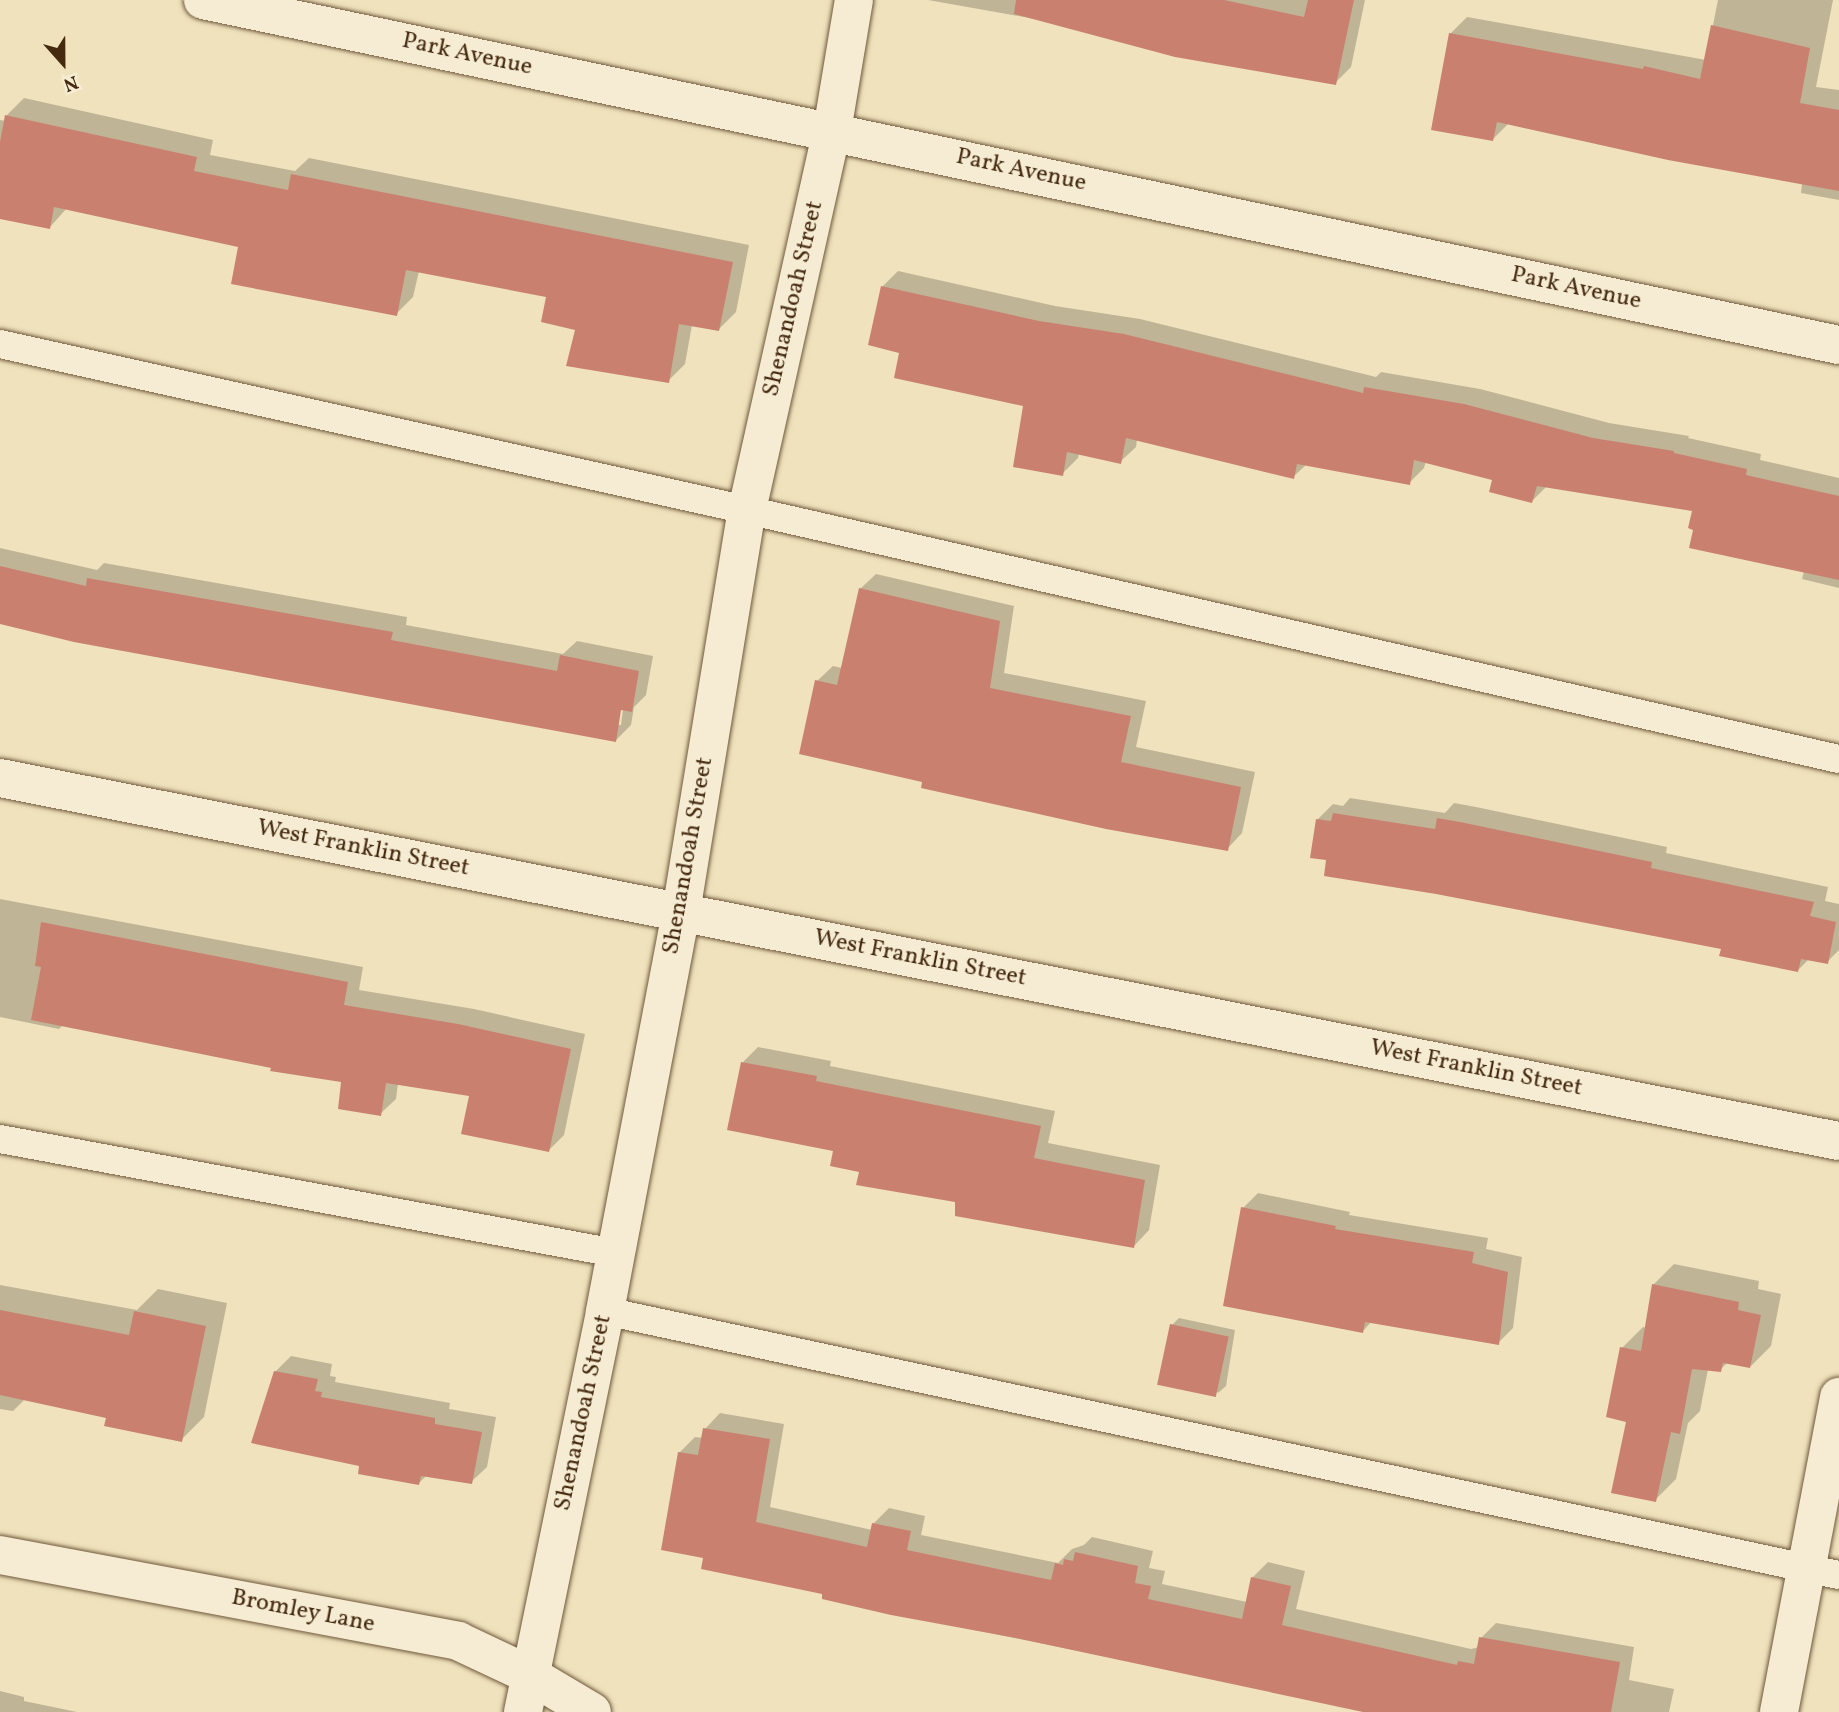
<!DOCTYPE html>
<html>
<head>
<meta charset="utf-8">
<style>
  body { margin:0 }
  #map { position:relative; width:1839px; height:1712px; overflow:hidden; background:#efe2bc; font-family:Vollkorn,serif }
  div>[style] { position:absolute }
  .shadow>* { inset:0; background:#0003 }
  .building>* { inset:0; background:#ca806f; transform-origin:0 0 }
  .roads { filter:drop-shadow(0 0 2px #70583b) drop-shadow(0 0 2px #70583b) }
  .service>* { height:28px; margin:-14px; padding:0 14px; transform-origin:14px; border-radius:14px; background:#f5ecd3 }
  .minor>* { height:38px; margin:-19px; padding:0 19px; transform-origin:19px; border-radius:19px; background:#f5ecd3 }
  span { translate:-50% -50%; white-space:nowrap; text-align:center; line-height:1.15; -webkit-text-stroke:6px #f5ecd3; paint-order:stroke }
  .street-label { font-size:24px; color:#452a10 }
  .north { position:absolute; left:28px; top:28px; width:70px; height:70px; -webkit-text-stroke:5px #f5ecd3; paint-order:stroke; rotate:159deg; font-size:19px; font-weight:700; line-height:28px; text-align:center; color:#452a10 }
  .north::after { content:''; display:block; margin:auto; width:24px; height:32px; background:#452a10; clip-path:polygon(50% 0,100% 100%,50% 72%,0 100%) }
</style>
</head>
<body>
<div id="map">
  <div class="shadow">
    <i style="clip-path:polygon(928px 0,1365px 0,1351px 67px,1335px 83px,1052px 22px)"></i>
    <i style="clip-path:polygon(1718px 0,1833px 0,1816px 87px,1839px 90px,1839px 200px,1801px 193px,1802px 183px,1509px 123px,1492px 140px,1450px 34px,1467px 17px,1706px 60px)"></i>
    <i style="clip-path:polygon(24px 98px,213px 140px,210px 155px,295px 171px,309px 158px,749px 245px,736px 312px,719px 329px,692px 325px,685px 364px,668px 381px,577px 328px,548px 295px,419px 271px,413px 297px,396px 314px,240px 246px,67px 208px,50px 227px,0 218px,0 120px,6px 121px,7px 115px)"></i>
    <i style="clip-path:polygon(898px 271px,1055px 306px,1140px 319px,1376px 377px,1381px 372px,1480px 389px,1609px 423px,1689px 436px,1688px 438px,1761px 454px,1760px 460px,1839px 478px,1839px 588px,1802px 579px,1804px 571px,1695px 529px,1694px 509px,1547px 486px,1532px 501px,1494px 478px,1426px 461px,1424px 468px,1409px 483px,1307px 464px,1293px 477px,1137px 439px,1136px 447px,1120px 462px,1079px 453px,1078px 458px,1062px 474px,1025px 405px,901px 351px,882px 287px)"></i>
    <i style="clip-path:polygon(evenodd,0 548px,97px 570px,104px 563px,407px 617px,406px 625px,563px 654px,577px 641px,653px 656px,646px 695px,634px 707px,631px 725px,616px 740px,0 623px,0 548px,621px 701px,624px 702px,621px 725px,617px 725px,621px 701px)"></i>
    <i style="clip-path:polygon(876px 574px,1014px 606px,1004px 673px,1146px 701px,1136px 747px,1255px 772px,1242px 833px,1227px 849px,924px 781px,817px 681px,833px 666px,842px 668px,860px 589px)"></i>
    <i style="clip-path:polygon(1350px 798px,1445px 813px,1454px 803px,1476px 807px,1667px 847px,1666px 853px,1828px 887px,1825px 901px,1839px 904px,1839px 950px,1827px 962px,1809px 959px,1798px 970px,1723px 948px,1328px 859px,1317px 820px,1333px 804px,1343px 806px)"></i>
    <i style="clip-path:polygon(0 899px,363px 967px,359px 990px,474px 1009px,585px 1034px,564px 1135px,549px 1150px,471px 1095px,398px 1083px,396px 1099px,380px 1114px,343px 1080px,63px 1025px,59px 1029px,0 1017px)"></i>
    <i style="clip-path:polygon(758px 1047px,831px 1061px,830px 1066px,1055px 1111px,1048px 1143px,1160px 1165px,1149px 1230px,1134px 1246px,957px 1200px,861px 1171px,743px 1062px)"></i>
    <i style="clip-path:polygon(1258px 1193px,1350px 1212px,1349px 1215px,1488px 1238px,1486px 1249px,1522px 1257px,1513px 1328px,1498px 1343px,1372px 1321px,1363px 1331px,1243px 1208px)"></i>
    <i style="clip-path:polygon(1674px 1264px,1759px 1281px,1758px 1289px,1781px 1294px,1771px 1346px,1750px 1367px,1728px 1362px,1720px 1370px,1708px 1369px,1700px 1411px,1688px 1423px,1676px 1479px,1655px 1500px,1628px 1420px,1622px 1348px,1643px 1327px,1646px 1328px,1653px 1285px)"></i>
    <i style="clip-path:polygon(0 1285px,137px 1310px,158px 1289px,227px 1303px,204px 1417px,181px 1440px,108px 1416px,25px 1399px,13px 1411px,0 1409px)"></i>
    <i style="clip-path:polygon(1179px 1318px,1235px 1330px,1226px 1386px,1218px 1393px,1172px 1325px)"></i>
    <i style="clip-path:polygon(291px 1356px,332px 1364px,330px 1376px,336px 1377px,335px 1382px,450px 1403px,449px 1409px,496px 1417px,487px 1467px,471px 1482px,427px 1475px,419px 1483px,361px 1464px,275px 1372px)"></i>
    <i style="clip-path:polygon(720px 1413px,784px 1424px,770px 1507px,872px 1530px,874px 1523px,889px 1508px,925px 1516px,921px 1535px,1058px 1563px,1072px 1549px,1084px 1545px,1092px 1537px,1153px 1551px,1149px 1568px,1165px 1571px,1162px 1584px,1247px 1602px,1252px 1578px,1268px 1562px,1305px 1571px,1296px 1609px,1471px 1649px,1479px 1647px,1481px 1638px,1496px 1623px,1634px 1647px,1629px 1680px,1674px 1689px,1669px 1712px,1378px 1712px,892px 1613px,705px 1556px,679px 1453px,695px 1437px,703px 1438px,705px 1429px)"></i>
    <i style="clip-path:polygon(0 1691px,24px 1697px,24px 1701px,77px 1712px,0 1712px)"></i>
  </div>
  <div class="building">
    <i style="clip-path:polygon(1016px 0,1224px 0,1304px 17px,1308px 0,1354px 0,1336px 85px,1175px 57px,1014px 14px)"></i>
    <i style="clip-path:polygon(1711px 25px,1810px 48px,1800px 103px,1839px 110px,1839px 191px,1668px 160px,1497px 122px,1493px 141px,1431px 130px,1449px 33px,1643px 69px,1644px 66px,1700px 79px)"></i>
    <i style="clip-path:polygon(5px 115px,197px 157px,194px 171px,288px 190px,291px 174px,733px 262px,719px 331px,679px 324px,669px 383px,566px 366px,575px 330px,541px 322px,546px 297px,406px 270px,397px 316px,231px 284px,238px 247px,54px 207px,50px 229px,0 219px,0 142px)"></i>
    <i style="clip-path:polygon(881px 286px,1039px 321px,1124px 334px,1363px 393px,1364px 387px,1464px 404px,1593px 438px,1674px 451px,1674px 453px,1747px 469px,1746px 475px,1839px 496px,1839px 580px,1689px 548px,1693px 530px,1688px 528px,1692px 511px,1537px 486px,1532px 503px,1489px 492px,1492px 480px,1414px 460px,1410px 485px,1297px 464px,1294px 479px,1126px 438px,1121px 464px,1067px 452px,1063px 476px,1013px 467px,1023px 406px,894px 378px,899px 353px,868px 345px)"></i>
    <i style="clip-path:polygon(0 566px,86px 586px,87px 578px,393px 632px,391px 640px,557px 671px,560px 655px,639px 671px,632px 712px,621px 710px,616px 742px,74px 642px,0 624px)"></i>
    <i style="clip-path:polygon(859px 588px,1000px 621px,990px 688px,1131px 716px,1121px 762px,1241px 787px,1228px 851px,1106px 829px,921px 788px,922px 782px,799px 754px,815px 680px,837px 685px)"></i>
    <i style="clip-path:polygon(1333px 813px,1435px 829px,1437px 818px,1460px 822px,1652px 862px,1651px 868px,1814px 902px,1810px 916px,1836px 922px,1828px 964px,1801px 959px,1798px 972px,1719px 956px,1721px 949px,1436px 894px,1324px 876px,1326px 860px,1310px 858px,1316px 819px,1331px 821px)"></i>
    <i style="clip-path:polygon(41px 922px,348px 982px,344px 1005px,458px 1024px,571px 1049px,549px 1152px,461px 1134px,469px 1096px,386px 1083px,381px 1116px,338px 1109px,341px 1082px,270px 1071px,271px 1068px,31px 1020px,41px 967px,35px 966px)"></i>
    <i style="clip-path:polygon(741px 1062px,817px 1076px,816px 1081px,1041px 1126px,1034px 1158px,1145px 1180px,1134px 1248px,955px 1216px,955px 1202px,856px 1185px,859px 1172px,830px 1166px,833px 1151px,727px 1130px)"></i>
    <i style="clip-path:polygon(1241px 1207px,1336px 1226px,1335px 1229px,1474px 1252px,1472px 1263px,1508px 1272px,1499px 1345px,1365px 1322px,1363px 1333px,1223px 1306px)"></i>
    <i style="clip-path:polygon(1652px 1284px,1739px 1302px,1738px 1310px,1761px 1315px,1750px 1368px,1723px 1363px,1721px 1372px,1692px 1369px,1680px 1434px,1671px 1432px,1656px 1502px,1611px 1493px,1626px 1422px,1606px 1417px,1620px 1347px,1641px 1351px)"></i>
    <i style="clip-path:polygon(0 1310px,129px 1335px,134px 1311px,206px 1326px,182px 1442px,104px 1426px,106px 1418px,0 1395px)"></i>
    <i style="left:1170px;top:1324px;width:60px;height:62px;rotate:12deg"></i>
    <i style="clip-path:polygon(274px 1371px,318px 1379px,315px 1391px,322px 1392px,321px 1397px,435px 1418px,435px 1424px,482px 1432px,472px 1484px,421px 1476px,419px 1485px,358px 1474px,359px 1466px,251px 1443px)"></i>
    <i style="clip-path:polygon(703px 1428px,770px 1439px,756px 1522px,867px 1547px,872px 1523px,911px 1531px,907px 1550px,1051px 1580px,1055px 1563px,1063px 1565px,1064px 1559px,1073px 1561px,1075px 1552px,1138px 1566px,1135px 1583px,1151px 1586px,1148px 1599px,1242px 1619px,1251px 1577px,1291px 1586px,1282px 1625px,1457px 1665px,1458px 1661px,1474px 1664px,1479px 1637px,1620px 1662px,1611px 1712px,1363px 1712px,1016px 1638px,891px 1615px,822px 1599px,822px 1594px,701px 1569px,703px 1558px,661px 1550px,678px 1452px,698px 1455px)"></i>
  </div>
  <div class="roads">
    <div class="service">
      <i style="left:0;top:344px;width:765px;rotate:12.53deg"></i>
      <i style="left:747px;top:510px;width:1120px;rotate:12.85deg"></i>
      <i style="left:0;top:1139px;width:625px;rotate:10.5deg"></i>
      <i style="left:605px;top:1311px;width:1262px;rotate:12.08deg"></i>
    </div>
    <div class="minor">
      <i style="left:203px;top:0;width:1672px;rotate:11.91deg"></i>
      <i style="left:0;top:778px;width:1874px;rotate:11.17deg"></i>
      <i style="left:0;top:1555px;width:466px;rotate:10.6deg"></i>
      <i style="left:458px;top:1641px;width:80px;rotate:25.3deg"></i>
      <i style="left:530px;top:1675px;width:72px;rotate:30.8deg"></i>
      <i style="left:523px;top:1712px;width:409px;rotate:-78.4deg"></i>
      <i style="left:605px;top:1311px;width:406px;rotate:-79.2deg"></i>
      <i style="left:681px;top:912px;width:407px;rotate:-80.7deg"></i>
      <i style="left:747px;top:510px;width:388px;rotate:-77.4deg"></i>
      <i style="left:832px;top:131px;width:133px;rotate:-80.5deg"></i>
      <i style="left:1779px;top:1712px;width:321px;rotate:-79.2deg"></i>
    </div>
  </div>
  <div class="street-label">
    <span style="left:467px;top:55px;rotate:12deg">Park Avenue</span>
    <span style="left:1021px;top:171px;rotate:12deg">Park Avenue</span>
    <span style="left:1576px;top:289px;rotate:12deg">Park Avenue</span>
    <span style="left:794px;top:299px;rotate:-77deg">Shenandoah Street</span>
    <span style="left:363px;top:849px;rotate:11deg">West Franklin Street</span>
    <span style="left:689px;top:856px;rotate:-80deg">Shenandoah Street</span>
    <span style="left:920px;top:959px;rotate:11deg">West Franklin Street</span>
    <span style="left:1476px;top:1069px;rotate:11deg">West Franklin Street</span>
    <span style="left:584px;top:1413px;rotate:-78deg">Shenandoah Street</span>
    <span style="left:303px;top:1612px;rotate:11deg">Bromley Lane</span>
  </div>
  <div class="north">N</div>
</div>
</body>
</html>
